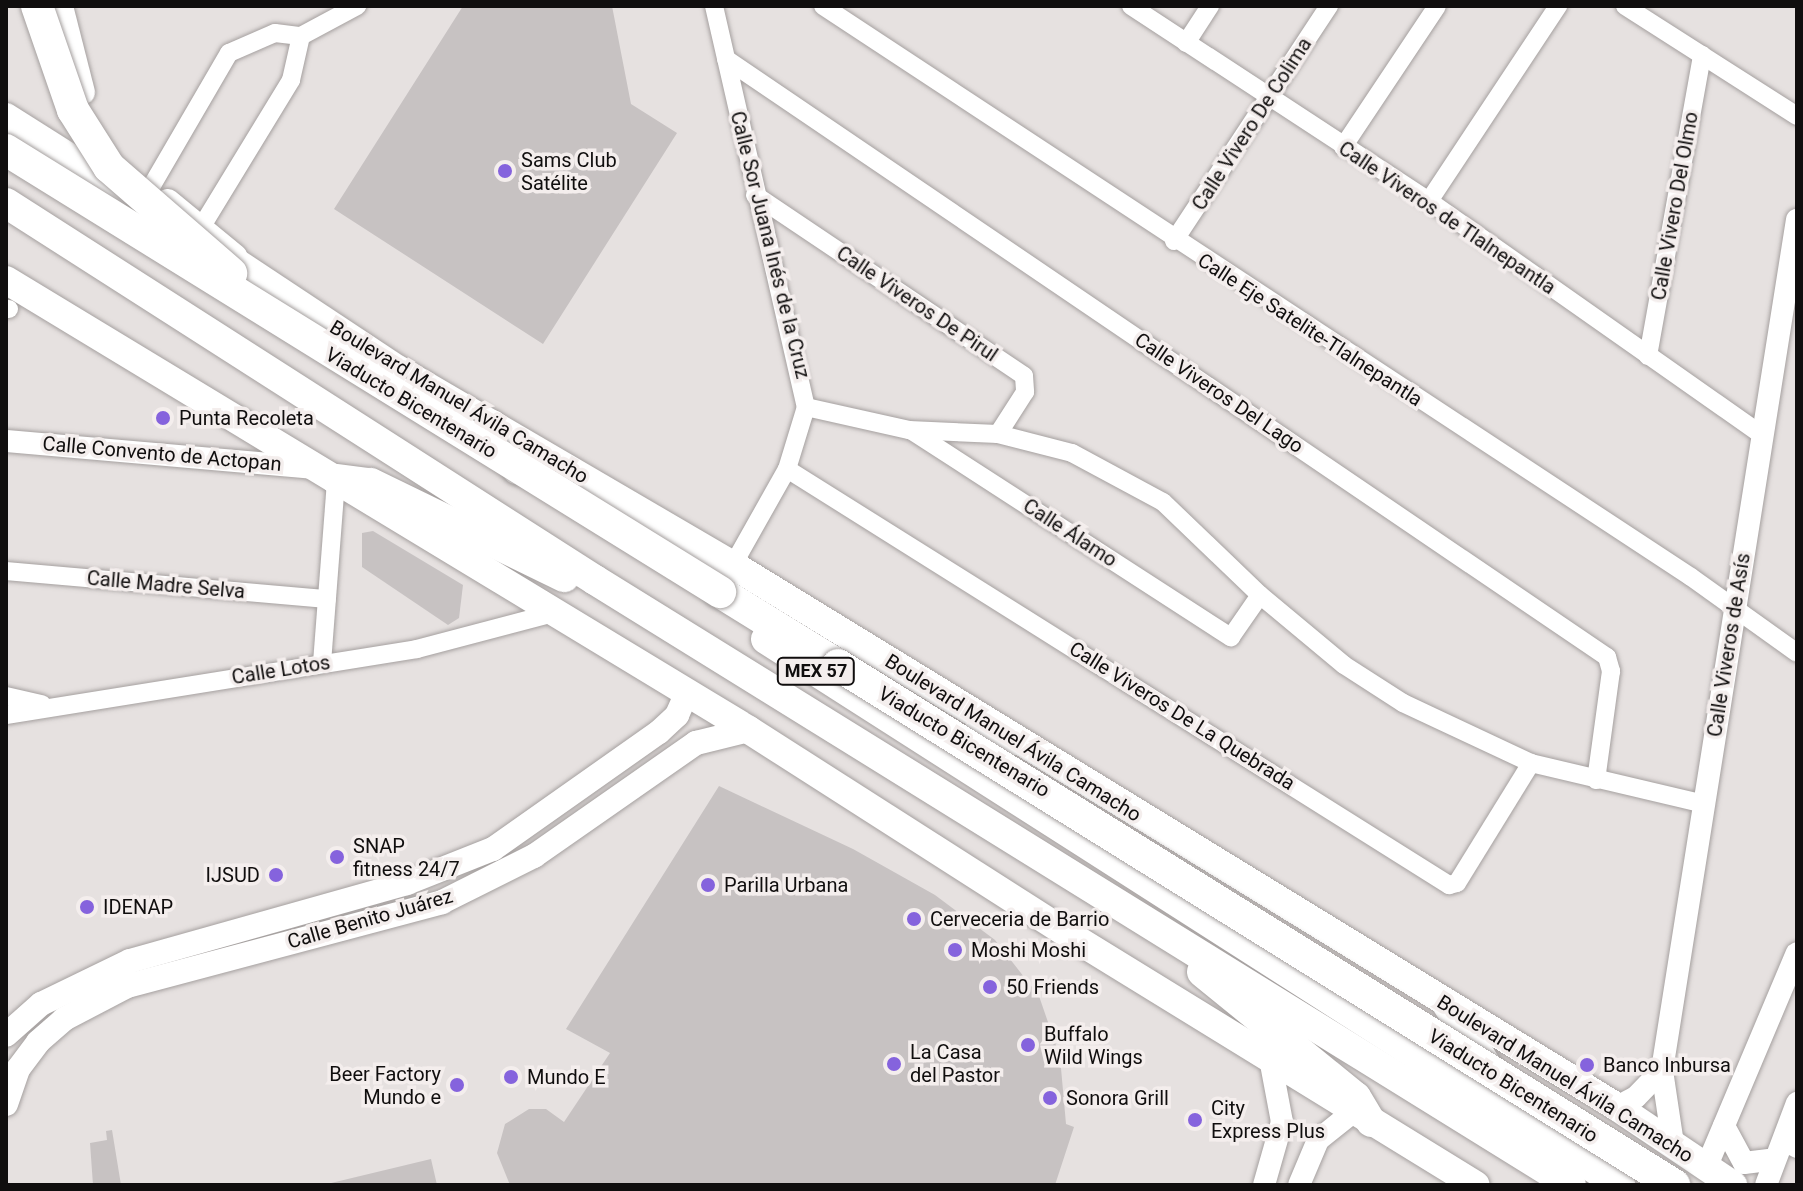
<!DOCTYPE html>
<html>
<head>
<meta charset="utf-8">
<style>
  body { margin:0 }
  #map { position:relative; width:1803px; height:1191px; overflow:hidden; background:#e6e1e0; font-family:Roboto,sans-serif }
  div>[style] { position:absolute }
  .building>* { inset:0; background:#c7c2c2 }
  .roads { filter:drop-shadow(0 0 2px #a5a09f) drop-shadow(0 0 2px #a5a09f) }
  .minor>* { height:18px; margin:-9px; padding:0 9px; transform-origin:9px; border-radius:9px; background:#fff }
  .tertiary>* { height:22px; margin:-11px; padding:0 11px; transform-origin:11px; border-radius:11px; background:#fff }
  .secondary>* { height:24px; margin:-12px; padding:0 12px; transform-origin:12px; border-radius:12px; background:#fff }
  .primary>* { height:28px; margin:-14px; padding:0 14px; transform-origin:14px; border-radius:14px; background:#fff }
  .trunk>* { height:30px; margin:-15px; padding:0 15px; transform-origin:15px; border-radius:15px; background:#fff }
  .motorway>* { height:32px; margin:-16px; padding:0 16px; transform-origin:16px; border-radius:16px; background:#fff }
  .bridges { filter:drop-shadow(0 0 2px #a5a09f) drop-shadow(0 0 2px #a5a09f) }
  .motorway-bridge>* { height:32px; margin:-16px; padding:0 16px; transform-origin:16px; border-radius:16px; background:#fff }
  .dots>* { width:22px; height:22px; translate:-50% -50%; box-sizing:border-box; border:4px solid #f4eeed; border-radius:50% }
  span { translate:-50% -50%; white-space:nowrap; text-align:center; line-height:1.15; -webkit-text-stroke:7px #f4eeed; paint-order:stroke }
  .shield-label span { padding:2px 6px; background:#f4eeed; border:2px solid; border-radius:6px; -webkit-text-stroke-width:0 }
  .shield-label { font-size:18px; color:#100e0e; font-weight:700 }
  .street-label { font-size:20px; color:#100e0e }
  .poi-label { font-size:20px; color:#100e0e }
  .left { translate:0 -50%; text-align:left }
  .right { translate:-100% -50%; text-align:right }
  .frame { position:absolute; inset:0; border:8px solid #100e0e; pointer-events:none }
</style>
</head>
<body>
<div id="map">
  <div class="building">
    <i style="clip-path:polygon(463px 6px,612px 6px,631px 104px,677px 133px,543px 344px,334px 209px)"></i>
    <i style="clip-path:polygon(373px 531px,463px 585px,459px 618px,448px 625px,362px 567px,362px 533px)"></i>
    <i style="clip-path:polygon(719px 786px,853px 849px,935px 895px,995px 940px,1039px 996px,1060px 1057px,1066px 1124px,1074px 1127px,1055px 1185px,510px 1185px,497px 1153px,505px 1124px,529px 1109px,546px 1109px,564px 1122px,610px 1053px,566px 1029px)"></i>
    <i style="clip-path:polygon(112px 1130px,121px 1185px,93px 1185px,90px 1143px,107px 1140px,106px 1131px)"></i>
    <i style="clip-path:polygon(431px 1159px,437px 1185px,327px 1185px,327px 1184px)"></i>
  </div>
  <div class="roads">
    <div class="minor">
      <i style="left:714px;top:6px;width:411px;rotate:77.1deg"></i>
      <i style="left:806px;top:407px;width:65px;rotate:107deg"></i>
      <i style="left:787px;top:469px;width:110px;rotate:119.4deg"></i>
      <i style="left:823px;top:6px;width:1039px;rotate:33.34deg"></i>
      <i style="left:1691px;top:577px;width:130px;rotate:35.6deg"></i>
      <i style="left:1131px;top:6px;width:356px;rotate:33.2deg"></i>
      <i style="left:1429px;top:201px;width:405px;rotate:35.1deg"></i>
      <i style="left:1625px;top:6px;width:204px;rotate:32.6deg"></i>
      <i style="left:1186px;top:43px;width:44px;rotate:-57deg"></i>
      <i style="left:726px;top:59px;width:1065px;rotate:34.17deg"></i>
      <i style="left:1607px;top:657px;width:15px;rotate:74deg"></i>
      <i style="left:1611px;top:671px;width:110px;rotate:97.8deg"></i>
      <i style="left:1343px;top:147px;width:169px;rotate:-56.3deg"></i>
      <i style="left:151px;top:187px;width:155px;rotate:-59.8deg"></i>
      <i style="left:229px;top:53px;width:50px;rotate:-23.5deg"></i>
      <i style="left:275px;top:33px;width:26px;rotate:7deg"></i>
      <i style="left:301px;top:36px;width:64px;rotate:-28.2deg"></i>
      <i style="left:755px;top:195px;width:324px;rotate:33.9deg"></i>
      <i style="left:1024px;top:376px;width:16px;rotate:86deg"></i>
      <i style="left:1025px;top:392px;width:50px;rotate:122.7deg"></i>
      <i style="left:1429px;top:201px;width:234px;rotate:-56.5deg"></i>
      <i style="left:202px;top:226px;width:171px;rotate:-58.6deg"></i>
      <i style="left:291px;top:80px;width:45px;rotate:-77.2deg"></i>
      <i style="left:1174px;top:241px;width:282px;rotate:-56.6deg"></i>
      <i style="left:6px;top:309px;width:3px"></i>
      <i style="left:1648px;top:356px;width:306px;rotate:-79.8deg"></i>
      <i style="left:806px;top:407px;width:106px;rotate:12.6deg"></i>
      <i style="left:909px;top:430px;width:89px;rotate:2.6deg"></i>
      <i style="left:998px;top:434px;width:76px;rotate:14.4deg"></i>
      <i style="left:1072px;top:453px;width:103px;rotate:28.3deg"></i>
      <i style="left:1163px;top:502px;width:134px;rotate:43.8deg"></i>
      <i style="left:1260px;top:595px;width:109px;rotate:39.8deg"></i>
      <i style="left:1344px;top:665px;width:70px;rotate:32.8deg"></i>
      <i style="left:1403px;top:703px;width:141px;rotate:25.1deg"></i>
      <i style="left:1531px;top:763px;width:178px;rotate:13.3deg"></i>
      <i style="left:912px;top:431px;width:380px;rotate:32.9deg"></i>
      <i style="left:1231px;top:637px;width:51px;rotate:-55.4deg"></i>
      <i style="left:787px;top:469px;width:782px;rotate:32.15deg"></i>
      <i style="left:1449px;top:885px;width:8px;rotate:-14deg"></i>
      <i style="left:1457px;top:883px;width:141px;rotate:-58.3deg"></i>
      <i style="left:6px;top:571px;width:322px;rotate:5deg"></i>
      <i style="left:322px;top:663px;width:185px;rotate:-85.6deg"></i>
      <i style="left:6px;top:696px;width:37px;rotate:13deg"></i>
      <i style="left:6px;top:715px;width:416px;rotate:-9.1deg"></i>
      <i style="left:417px;top:649px;width:141px;rotate:-14.8deg"></i>
      <i style="left:1782px;top:1141px;width:17px;rotate:28deg"></i>
    </div>
    <div class="tertiary">
      <i style="left:6px;top:441px;width:308px;rotate:5deg"></i>
      <i style="left:1617px;top:1107px;width:21px;rotate:-28deg"></i>
      <i style="left:1636px;top:1097px;width:37px;rotate:-46deg"></i>
      <i style="left:1724px;top:1126px;width:42px;rotate:61.6deg"></i>
      <i style="left:1744px;top:1163px;width:31px;rotate:-7deg"></i>
      <i style="left:1673px;top:1144px;width:75px;rotate:-98.5deg"></i>
      <i style="left:1662px;top:1070px;width:861px;rotate:-80.98deg"></i>
      <i style="left:1706px;top:1168px;width:233px;rotate:-67.1deg"></i>
      <i style="left:1264px;top:1185px;width:66px;rotate:-74.1deg"></i>
      <i style="left:1282px;top:1122px;width:70px;rotate:-100.7deg"></i>
      <i style="left:1299px;top:1185px;width:49px;rotate:-67.1deg"></i>
      <i style="left:1318px;top:1140px;width:45px;rotate:-38.7deg"></i>
      <i style="left:1766px;top:1185px;width:88px;rotate:-69.3deg"></i>
    </div>
    <div class="secondary">
      <i style="left:61px;top:6px;width:89px;rotate:75.7deg"></i>
      <i style="left:168px;top:201px;width:87px;rotate:39.4deg"></i>
      <i style="left:6px;top:1035px;width:47px;rotate:-41.5deg"></i>
      <i style="left:41px;top:1004px;width:99px;rotate:-25.8deg"></i>
      <i style="left:130px;top:961px;width:288px;rotate:-15.7deg"></i>
      <i style="left:407px;top:883px;width:92px;rotate:-21.6deg"></i>
      <i style="left:493px;top:849px;width:203px;rotate:-35.2deg"></i>
      <i style="left:659px;top:732px;width:25px;rotate:-43deg"></i>
      <i style="left:677px;top:715px;width:24px;rotate:-66deg"></i>
      <i style="left:6px;top:1104px;width:37px;rotate:-71deg"></i>
      <i style="left:18px;top:1069px;width:34px;rotate:-53deg"></i>
      <i style="left:38px;top:1042px;width:35px;rotate:-41deg"></i>
      <i style="left:64px;top:1019px;width:71px;rotate:-27.6deg"></i>
      <i style="left:127px;top:986px;width:326px;rotate:-14.9deg"></i>
      <i style="left:442px;top:902px;width:103px;rotate:-26.6deg"></i>
      <i style="left:534px;top:856px;width:198px;rotate:-34.9deg"></i>
      <i style="left:696px;top:743px;width:55px;rotate:-13.8deg"></i>
    </div>
    <div class="primary">
      <i style="left:6px;top:117px;width:138px;rotate:32.3deg"></i>
      <i style="left:213px;top:247px;width:223px;rotate:33.5deg"></i>
      <i style="left:399px;top:370px;width:387px;rotate:30.3deg"></i>
      <i style="left:733px;top:565px;width:1037px;rotate:31.51deg"></i>
      <i style="left:1617px;top:1107px;width:140px;rotate:33.9deg"></i>
      <i style="left:6px;top:280px;width:869px;rotate:31.2deg"></i>
      <i style="left:749px;top:730px;width:382px;rotate:32.6deg"></i>
      <i style="left:1071px;top:936px;width:475px;rotate:31.6deg"></i>
    </div>
    <div class="trunk">
      <i style="left:6px;top:203px;width:699px;rotate:32.62deg"></i>
      <i style="left:595px;top:580px;width:1148px;rotate:31.79deg"></i>
      <i style="left:492px;top:425px;width:51px;rotate:60.4deg"></i>
      <i style="left:336px;top:479px;width:35px;rotate:7deg"></i>
      <i style="left:371px;top:483px;width:215px;rotate:26deg"></i>
      <i style="left:766px;top:639px;width:1014px;rotate:32.59deg"></i>
      <i style="left:950px;top:740px;width:66px"></i>
      <i style="left:1202px;top:972px;width:198px;rotate:39.1deg"></i>
      <i style="left:1356px;top:1097px;width:29px;rotate:59deg"></i>
      <i style="left:1447px;top:1004px;width:80px;rotate:57.3deg"></i>
    </div>
    <div class="motorway">
      <i style="left:720px;top:592px;width:139px;rotate:31.7deg"></i>
    </div>
  </div>
  <div class="bridges">
    <div class="motorway-bridge">
      <i style="left:37px;top:6px;width:110px;rotate:70.9deg"></i>
      <i style="left:73px;top:110px;width:67px;rotate:57.7deg"></i>
      <i style="left:109px;top:167px;width:162px;rotate:41deg"></i>
      <i style="left:6px;top:150px;width:840px;rotate:31.76deg"></i>
      <i style="left:838px;top:665px;width:985px;rotate:31.88deg"></i>
    </div>
  </div>
  <div class="dots">
    <i style="left:505px;top:171px;background:#8563dd"></i>
    <i style="left:163px;top:418px;background:#8563dd"></i>
    <i style="left:337px;top:857px;background:#8563dd"></i>
    <i style="left:276px;top:875px;background:#8563dd"></i>
    <i style="left:708px;top:885px;background:#8563dd"></i>
    <i style="left:87px;top:907px;background:#8563dd"></i>
    <i style="left:914px;top:919px;background:#8563dd"></i>
    <i style="left:955px;top:950px;background:#8563dd"></i>
    <i style="left:990px;top:987px;background:#8563dd"></i>
    <i style="left:1028px;top:1045px;background:#8563dd"></i>
    <i style="left:894px;top:1064px;background:#8563dd"></i>
    <i style="left:1587px;top:1065px;background:#8563dd"></i>
    <i style="left:511px;top:1077px;background:#8563dd"></i>
    <i style="left:457px;top:1085px;background:#8563dd"></i>
    <i style="left:1050px;top:1098px;background:#8563dd"></i>
    <i style="left:1195px;top:1120px;background:#8563dd"></i>
  </div>
  <div class="shield-label">
    <span style="left:816px;top:671px">MEX 57</span>
  </div>
  <div class="street-label">
    <span style="left:1252px;top:124px;rotate:-57deg">Calle Vivero De Colima</span>
    <span style="left:1675px;top:206px;rotate:-80deg">Calle Vivero Del Olmo</span>
    <span style="left:1447px;top:218px;rotate:34deg">Calle Viveros de Tlalnepantla</span>
    <span style="left:770px;top:245px;rotate:76deg">Calle Sor Juana Inés de la Cruz</span>
    <span style="left:917px;top:304px;rotate:34deg">Calle Viveros De Pirul</span>
    <span style="left:1310px;top:330px;rotate:33deg">Calle Eje Satelite-Tlalnepantla</span>
    <span style="left:1219px;top:393px;rotate:34deg">Calle Viveros Del Lago</span>
    <span style="left:459px;top:402px;rotate:31deg">Boulevard Manuel Ávila Camacho</span>
    <span style="left:411px;top:403px;rotate:31deg">Viaducto Bicentenario</span>
    <span style="left:162px;top:454px;rotate:5deg">Calle Convento de Actopan</span>
    <span style="left:1070px;top:533px;rotate:33deg">Calle Álamo</span>
    <span style="left:166px;top:585px;rotate:5deg">Calle Madre Selva</span>
    <span style="left:1729px;top:645px;rotate:-81deg">Calle Viveros de Asís</span>
    <span style="left:281px;top:670px;rotate:-9deg">Calle Lotos</span>
    <span style="left:1182px;top:716px;rotate:32deg">Calle Viveros De La Quebrada</span>
    <span style="left:1013px;top:738px;rotate:32deg">Boulevard Manuel Ávila Camacho</span>
    <span style="left:964px;top:742px;rotate:31deg">Viaducto Bicentenario</span>
    <span style="left:370px;top:919px;rotate:-16deg">Calle Benito Juárez</span>
    <span style="left:1565px;top:1079px;rotate:32deg">Boulevard Manuel Ávila Camacho</span>
    <span style="left:1513px;top:1086px;rotate:32deg">Viaducto Bicentenario</span>
  </div>
  <div class="poi-label">
    <span class="left" style="left:521px;top:172px">Sams Club<br>Satélite</span>
    <span class="left" style="left:179px;top:418px">Punta Recoleta</span>
    <span class="left" style="left:353px;top:858px">SNAP<br>fitness 24/7</span>
    <span class="right" style="left:260px;top:875px">IJSUD</span>
    <span class="left" style="left:724px;top:885px">Parilla Urbana</span>
    <span class="left" style="left:103px;top:907px">IDENAP</span>
    <span class="left" style="left:930px;top:919px">Cerveceria de Barrio</span>
    <span class="left" style="left:971px;top:950px">Moshi Moshi</span>
    <span class="left" style="left:1006px;top:987px">50 Friends</span>
    <span class="left" style="left:1044px;top:1046px">Buffalo<br>Wild Wings</span>
    <span class="left" style="left:910px;top:1064px">La Casa<br>del Pastor</span>
    <span class="left" style="left:1603px;top:1065px">Banco Inbursa</span>
    <span class="right" style="left:441px;top:1086px">Beer Factory<br>Mundo e</span>
    <span class="left" style="left:527px;top:1077px">Mundo E</span>
    <span class="left" style="left:1066px;top:1098px">Sonora Grill</span>
    <span class="left" style="left:1211px;top:1120px">City<br>Express Plus</span>
  </div>
  <div class="frame"></div>
</div>
</body>
</html>
